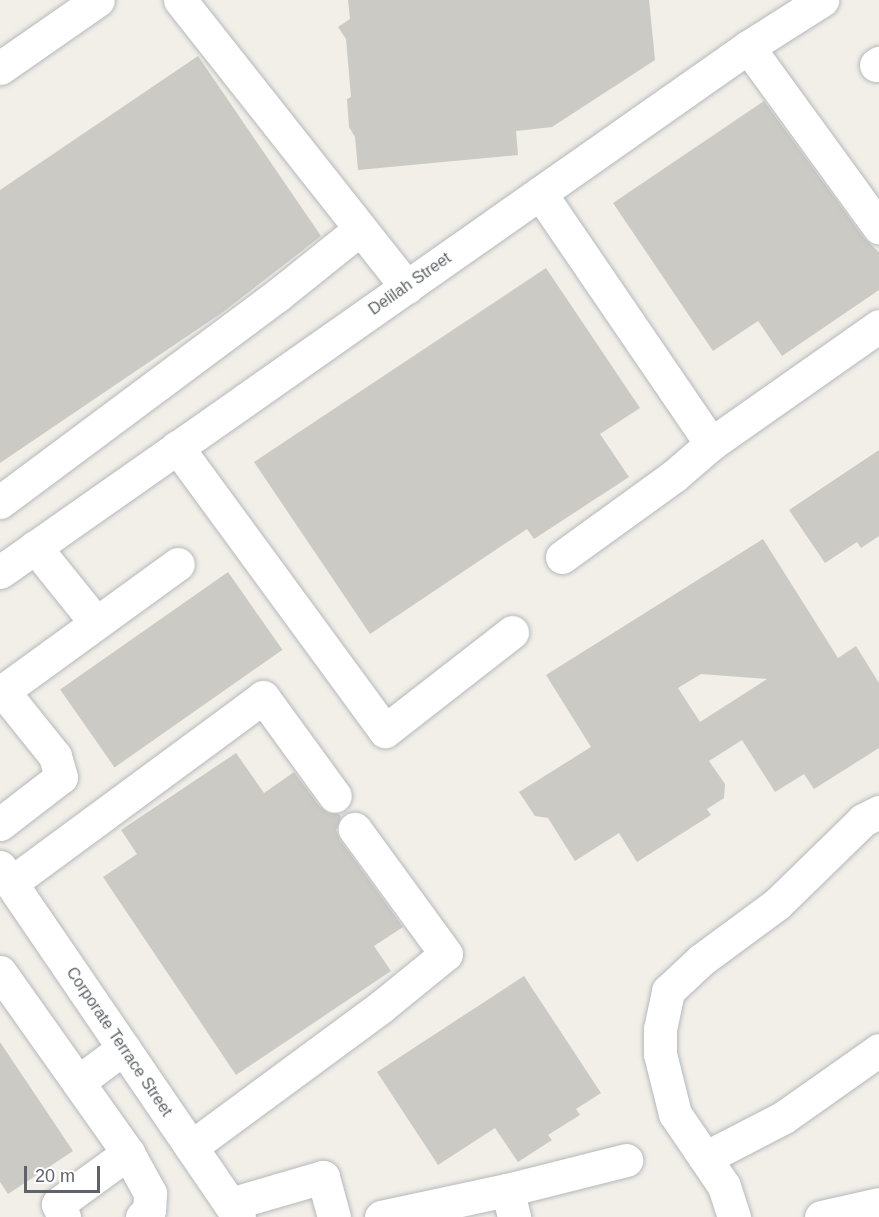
<!DOCTYPE html>
<html>
<head>
<meta charset="utf-8">
<style>
  body { margin:0 }
  #map { position:relative; width:879px; height:1217px; overflow:hidden; background:#f1efe8; font-family:Helvetica,sans-serif }
  div>[style] { position:absolute }
  .building>* { inset:0; background:#cccac5; transform-origin:0 0 }
  .roads { filter:drop-shadow(0 0 2px #b5b8bc) drop-shadow(0 0 2px #b5b8bc) }
  .minor>* { height:33px; margin:-16.5px; padding:0 16.5px; transform-origin:16.5px; border-radius:16.5px; background:#fff }
  span { translate:-50% -50%; white-space:nowrap; text-align:center; line-height:1.15; -webkit-text-stroke:6px #fff; paint-order:stroke }
  .street-label { font-size:16px; color:#5f6368 }
  .scale { position:absolute; left:24px; top:1166px; width:76px; height:27px; box-sizing:border-box; border:3px solid #5f6368; border-top:0; padding-left:8px; font-size:18px; line-height:21px; white-space:nowrap; color:#5f6368; -webkit-text-stroke:4px #fff; paint-order:stroke }
</style>
</head>
<body>
<div id="map">
  <div class="building">
    <i style="clip-path:polygon(348px 0,649px 0,655px 60px,552px 127px,516px 131px,518px 155px,358px 170px,355px 137px,349px 127px,347px 99px,351px 97px,346px 39px,338px 27px,350px 19px)"></i>
    <i style="clip-path:polygon(198px 56px,321px 236px,223px 312px,0 463px,0 190px)"></i>
    <i style="clip-path:polygon(764px 101px,864px 238px,879px 252px,879px 290px,782px 356px,758px 321px,713px 351px,613px 203px)"></i>
    <i style="clip-path:polygon(546px 268px,640px 408px,600px 434px,629px 477px,534px 539px,527px 529px,370px 634px,254px 462px)"></i>
    <i style="clip-path:polygon(879px 450px,879px 536px,861px 548px,857px 542px,825px 563px,789px 510px)"></i>
    <i style="clip-path:polygon(evenodd,763px 539px,838px 658px,856px 646px,879px 683px,879px 748px,814px 789px,804px 774px,775px 792px,742px 740px,709px 761px,725px 784px,724px 798px,707px 809px,711px 815px,637px 862px,619px 833px,575px 861px,548px 818px,535px 816px,519px 792px,591px 747px,546px 675px,763px 539px,701px 674px,767px 679px,700px 722px,678px 688px,701px 674px)"></i>
    <i style="left:228px;top:572px;width:95px;height:205px;rotate:55deg"></i>
    <i style="clip-path:polygon(236px 753px,264px 793px,294px 772px,320px 807px,328px 813px,339px 814px,341px 817px,336px 830px,340px 840px,403px 927px,374px 946px,391px 971px,236px 1075px,103px 877px,137px 854px,121px 830px)"></i>
    <i style="clip-path:polygon(524px 976px,601px 1093px,576px 1109px,580px 1115px,548px 1135px,552px 1140px,518px 1162px,495px 1128px,438px 1165px,377px 1072px)"></i>
    <i style="clip-path:polygon(0 1042px,73px 1151px,8px 1194px,0 1182px)"></i>
  </div>
  <div class="roads">
    <div class="minor">
      <i style="left:180px;top:0;width:366px;rotate:51.7deg"></i>
      <i style="left:748px;top:47px;width:223px;rotate:54deg"></i>
      <i style="left:876px;top:65px;width:4px;rotate:-34deg"></i>
      <i style="left:0;top:68px;width:119px;rotate:-34.8deg"></i>
      <i style="left:540px;top:193px;width:304px;rotate:55.7deg"></i>
      <i style="left:711px;top:444px;width:205px;rotate:-35.1deg"></i>
      <i style="left:177px;top:447px;width:352px;rotate:53.8deg"></i>
      <i style="left:385px;top:731px;width:161px;rotate:-37.9deg"></i>
      <i style="left:0;top:502px;width:348px;rotate:-36.7deg"></i>
      <i style="left:279px;top:294px;width:104px;rotate:-38.7deg"></i>
      <i style="left:35px;top:547px;width:97px;rotate:51.2deg"></i>
      <i style="left:562px;top:557px;width:138px;rotate:-35.9deg"></i>
      <i style="left:674px;top:476px;width:49px;rotate:-40.9deg"></i>
      <i style="left:0;top:572px;width:914px;rotate:-35.06deg"></i>
      <i style="left:748px;top:47px;width:88px;rotate:-32.4deg"></i>
      <i style="left:0;top:824px;width:77px;rotate:-37.6deg"></i>
      <i style="left:61px;top:777px;width:22px;rotate:-106deg"></i>
      <i style="left:55px;top:756px;width:83px;rotate:-128.7deg"></i>
      <i style="left:3px;top:691px;width:216px;rotate:-36deg"></i>
      <i style="left:0;top:867px;width:424px;rotate:55.7deg"></i>
      <i style="left:11px;top:883px;width:313px;rotate:-36.4deg"></i>
      <i style="left:263px;top:697px;width:122px;rotate:54deg"></i>
      <i style="left:0;top:972px;width:222px;rotate:54.7deg"></i>
      <i style="left:128px;top:1153px;width:46px;rotate:61.2deg"></i>
      <i style="left:150px;top:1193px;width:17px;rotate:93deg"></i>
      <i style="left:149px;top:1210px;width:10px;rotate:135deg"></i>
      <i style="left:78px;top:1082px;width:57px;rotate:-36.5deg"></i>
      <i style="left:191px;top:1147px;width:237px;rotate:-36.4deg"></i>
      <i style="left:382px;top:1006px;width:82px;rotate:-39.1deg"></i>
      <i style="left:446px;top:954px;width:155px;rotate:-126.1deg"></i>
      <i style="left:705px;top:1158px;width:89px;rotate:-27.4deg"></i>
      <i style="left:784px;top:1117px;width:116px;rotate:-35.2deg"></i>
      <i style="left:507px;top:1190px;width:123px;rotate:-14.1deg"></i>
      <i style="left:230px;top:1204px;width:97px;rotate:-16.2deg"></i>
      <i style="left:323px;top:1177px;width:41px;rotate:74.6deg"></i>
      <i style="left:64px;top:1217px;width:14px;rotate:-115deg"></i>
      <i style="left:58px;top:1204px;width:87px;rotate:-36.1deg"></i>
      <i style="left:381px;top:1217px;width:129px;rotate:-12.1deg"></i>
      <i style="left:507px;top:1190px;width:28px;rotate:75deg"></i>
      <i style="left:734px;top:1217px;width:33px;rotate:-108deg"></i>
      <i style="left:724px;top:1186px;width:87px;rotate:-124.2deg"></i>
      <i style="left:675px;top:1114px;width:62px;rotate:-104deg"></i>
      <i style="left:660px;top:1054px;width:25px;rotate:-90deg"></i>
      <i style="left:660px;top:1029px;width:39px;rotate:-78deg"></i>
      <i style="left:668px;top:991px;width:45px;rotate:-43.2deg"></i>
      <i style="left:701px;top:960px;width:94px;rotate:-36.4deg"></i>
      <i style="left:777px;top:904px;width:120px;rotate:-44.3deg"></i>
      <i style="left:863px;top:820px;width:18px;rotate:-27deg"></i>
      <i style="left:821px;top:1217px;width:59px;rotate:-12.6deg"></i>
    </div>
  </div>
  <div class="street-label">
    <span style="left:410px;top:284px;rotate:-35deg">Delilah Street</span>
    <span style="left:119px;top:1042px;rotate:56deg">Corporate Terrace Street</span>
  </div>
  <div class="scale">20 m</div>
</div>
</body>
</html>
